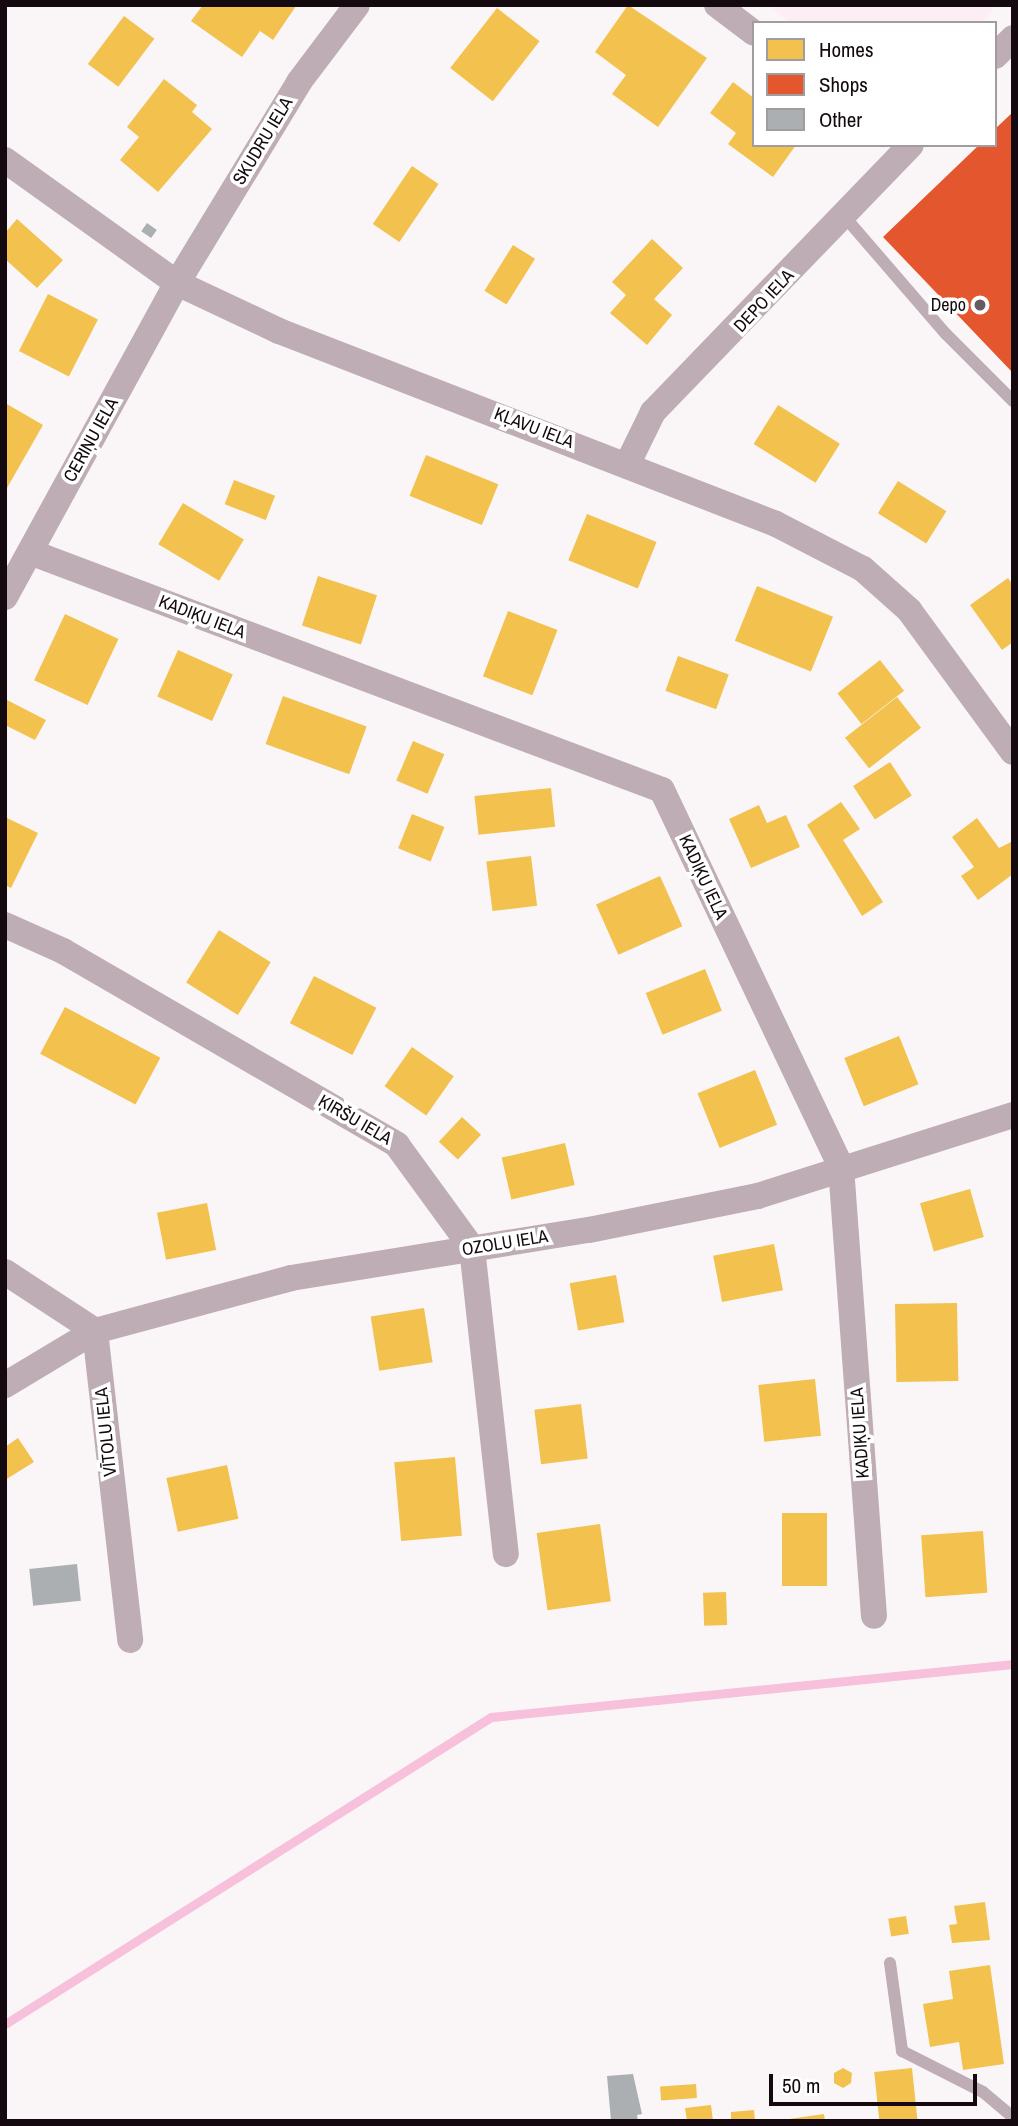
<!DOCTYPE html>
<html>
<head>
<meta charset="utf-8">
<style>
  body { margin:0 }
  #map { position:relative; width:1018px; height:2126px; overflow:hidden; background:#faf6f8; font-family:"Archivo Narrow",sans-serif }
  div>[style] { position:absolute }
  .built>* { inset:0; background:#fdeef5 }
  .homes>* { inset:0; background:#f2c14e; transform-origin:0 0 }
  .shops>* { inset:0; background:#e4572e }
  .stream>* { height:9px; margin:-4.5px; padding:0 4.5px; transform-origin:4.5px; border-radius:4.5px; background:#f7c1db }
  .building>* { inset:0; background:#abafb2; transform-origin:0 0 }
  .lane>* { height:12px; margin:-6px; padding:0 6px; transform-origin:6px; border-radius:6px; background:#beadb5 }
  .street>* { height:26px; margin:-13px; padding:0 13px; transform-origin:13px; border-radius:13px; background:#beadb5 }
  .dots>* { width:19px; height:19px; translate:-50% -50%; box-sizing:border-box; border:4px solid #fff; border-radius:50% }
  span { translate:-50% -50%; white-space:nowrap; text-align:center; line-height:1.15; -webkit-text-stroke:7px #fff; paint-order:stroke }
  .street-label { font-size:18px; color:#13090e }
  .poi-label { font-size:18px; color:#13090e }
  .right { translate:-100% -50%; text-align:right }
  .frame { position:absolute; inset:0; border:7px solid #13090e; pointer-events:none }
  .legend { position:absolute; left:752px; top:21px; width:245px; height:126px; box-sizing:border-box; background:#fff; border:2px solid #a19d9f; margin:0; padding:9px 12px; list-style:none; font-size:21px; color:#13090e }
  .legend li { display:flex; align-items:center; gap:14px; height:35px }
  .legend b { width:35px; border:2px solid #a19d9f }
  .scale { position:absolute; left:769px; top:2074px; width:208px; height:32px; box-sizing:border-box; border:4px solid #13090e; border-top:0; padding-left:9px; font-size:21px; line-height:24px; white-space:nowrap; color:#13090e; -webkit-text-stroke:5px #fff; paint-order:stroke }
</style>
</head>
<body>
<div id="map">
  <div class="built">
    <i style="clip-path:polygon(768px 5px,997px 5px,981px 23px,790px 23px)"></i>
  </div>
  <div class="homes">
    <i style="clip-path:polygon(203px 5px,294px 5px,296px 6px,273px 40px,260px 31px,242px 57px,191px 21px)"></i>
    <i style="clip-path:polygon(628px 5px,707px 58px,658px 127px,612px 94px,626px 75px,595px 52px)"></i>
    <i style="left:497px;top:8px;width:54px;height:76px;rotate:38deg"></i>
    <i style="left:124px;top:16px;width:38px;height:60px;rotate:37deg"></i>
    <i style="clip-path:polygon(164px 79px,197px 105px,192px 112px,212px 129px,158px 192px,120px 160px,139px 137px,127px 127px)"></i>
    <i style="clip-path:polygon(733px 82px,754px 98px,754px 145px,796px 145px,773px 177px,728px 144px,736px 133px,710px 113px)"></i>
    <i style="left:412px;top:166px;width:32px;height:70px;rotate:34deg"></i>
    <i style="clip-path:polygon(17px 219px,63px 260px,37px 288px,5px 259px,5px 233px)"></i>
    <i style="clip-path:polygon(652px 239px,683px 268px,654px 299px,672px 315px,647px 345px,610px 313px,626px 295px,612px 282px)"></i>
    <i style="left:513px;top:245px;width:26px;height:54px;rotate:32deg"></i>
    <i style="left:48px;top:294px;width:56px;height:64px;rotate:27deg"></i>
    <i style="clip-path:polygon(5px 403px,43px 425px,7px 488px,5px 486px)"></i>
    <i style="left:778px;top:405px;width:73px;height:46px;rotate:32deg"></i>
    <i style="left:426px;top:455px;width:78px;height:44px;rotate:22deg"></i>
    <i style="left:234px;top:480px;width:44px;height:26px;rotate:21deg"></i>
    <i style="left:898px;top:481px;width:57px;height:38px;rotate:32deg"></i>
    <i style="left:183px;top:503px;width:71px;height:48px;rotate:31deg"></i>
    <i style="left:587px;top:514px;width:75px;height:50px;rotate:22deg"></i>
    <i style="left:318px;top:576px;width:62px;height:52px;rotate:18deg"></i>
    <i style="clip-path:polygon(1008px 578px,1013px 585px,1013px 642px,1002px 650px,970px 605px)"></i>
    <i style="left:757px;top:586px;width:82px;height:59px;rotate:22deg"></i>
    <i style="left:508px;top:611px;width:53px;height:70px;rotate:21deg"></i>
    <i style="left:65px;top:614px;width:59px;height:73px;rotate:25deg"></i>
    <i style="left:178px;top:650px;width:60px;height:51px;rotate:24deg"></i>
    <i style="left:678px;top:656px;width:54px;height:37px;rotate:20deg"></i>
    <i style="left:880px;top:660px;width:39px;height:54px;rotate:52deg"></i>
    <i style="left:283px;top:696px;width:89px;height:51px;rotate:20deg"></i>
    <i style="left:897px;top:697px;width:39px;height:66px;rotate:52deg"></i>
    <i style="clip-path:polygon(5px 699px,46px 720px,35px 740px,5px 725px)"></i>
    <i style="left:413px;top:741px;width:34px;height:43px;rotate:23deg"></i>
    <i style="left:890px;top:762px;width:40px;height:44px;rotate:57deg"></i>
    <i style="left:551px;top:788px;width:39px;height:77px;rotate:84deg"></i>
    <i style="clip-path:polygon(841px 802px,860px 829px,843px 840px,883px 902px,862px 916px,807px 825px)"></i>
    <i style="clip-path:polygon(759px 805px,767px 823px,786px 815px,800px 847px,751px 868px,729px 819px)"></i>
    <i style="left:412px;top:814px;width:35px;height:37px;rotate:22deg"></i>
    <i style="clip-path:polygon(5px 817px,38px 833px,11px 888px,5px 885px)"></i>
    <i style="clip-path:polygon(977px 818px,999px 848px,1013px 841px,1013px 874px,978px 900px,961px 876px,974px 867px,952px 837px)"></i>
    <i style="left:531px;top:856px;width:50px;height:45px;rotate:83deg"></i>
    <i style="left:660px;top:876px;width:55px;height:70px;rotate:66deg"></i>
    <i style="left:219px;top:930px;width:61px;height:62px;rotate:32deg"></i>
    <i style="left:705px;top:969px;width:45px;height:64px;rotate:68deg"></i>
    <i style="left:314px;top:976px;width:70px;height:53px;rotate:27deg"></i>
    <i style="left:65px;top:1007px;width:108px;height:53px;rotate:28deg"></i>
    <i style="left:899px;top:1036px;width:52px;height:59px;rotate:68deg"></i>
    <i style="left:412px;top:1047px;width:51px;height:48px;rotate:35deg"></i>
    <i style="left:755px;top:1070px;width:59px;height:62px;rotate:68deg"></i>
    <i style="left:462px;top:1117px;width:26px;height:34px;rotate:43deg"></i>
    <i style="left:565px;top:1143px;width:43px;height:65px;rotate:77deg"></i>
    <i style="left:970px;top:1189px;width:50px;height:52px;rotate:74deg"></i>
    <i style="left:207px;top:1203px;width:48px;height:51px;rotate:79deg"></i>
    <i style="left:774px;top:1244px;width:47px;height:62px;rotate:79deg"></i>
    <i style="left:616px;top:1275px;width:48px;height:47px;rotate:80deg"></i>
    <i style="left:957px;top:1303px;width:78px;height:62px;rotate:89deg"></i>
    <i style="left:424px;top:1308px;width:55px;height:54px;rotate:81deg"></i>
    <i style="left:815px;top:1379px;width:57px;height:57px;rotate:84deg"></i>
    <i style="left:581px;top:1404px;width:55px;height:47px;rotate:83deg"></i>
    <i style="clip-path:polygon(18px 1438px,34px 1462px,5px 1480px,5px 1447px)"></i>
    <i style="left:455px;top:1457px;width:79px;height:61px;rotate:85deg"></i>
    <i style="left:227px;top:1465px;width:55px;height:62px;rotate:78deg"></i>
    <i style="left:782px;top:1513px;width:45px;height:73px"></i>
    <i style="left:600px;top:1524px;width:78px;height:64px;rotate:82deg"></i>
    <i style="left:983px;top:1531px;width:62px;height:62px;rotate:86deg"></i>
    <i style="left:726px;top:1592px;width:33px;height:23px;rotate:88deg"></i>
    <i style="clip-path:polygon(985px 1902px,990px 1940px,952px 1943px,949px 1925px,957px 1924px,954px 1906px)"></i>
    <i style="left:906px;top:1916px;width:18px;height:18px;rotate:81deg"></i>
    <i style="clip-path:polygon(990px 1965px,1004px 2064px,963px 2070px,959px 2042px,930px 2047px,923px 2004px,953px 1999px,949px 1971px)"></i>
    <i style="clip-path:polygon(843px 2068px,852px 2073px,851px 2083px,843px 2088px,834px 2083px,834px 2073px)"></i>
    <i style="left:912px;top:2068px;width:53px;height:38px;rotate:84deg"></i>
    <i style="left:696px;top:2084px;width:14px;height:36px;rotate:86deg"></i>
    <i style="clip-path:polygon(711px 2105px,713px 2121px,687px 2121px,685px 2108px)"></i>
    <i style="clip-path:polygon(754px 2110px,755px 2121px,731px 2121px,731px 2112px)"></i>
    <i style="clip-path:polygon(824px 2114px,825px 2121px,789px 2121px,789px 2119px)"></i>
  </div>
  <div class="shops">
    <i style="clip-path:polygon(1013px 112px,1013px 373px,883px 237px,979px 145px,995px 145px,995px 129px)"></i>
  </div>
  <div class="stream">
    <i style="left:5px;top:2024px;width:575px;rotate:-32.28deg"></i>
    <i style="left:491px;top:1717px;width:525px;rotate:-5.8deg"></i>
  </div>
  <div class="building">
    <i style="left:147px;top:223px;width:12px;height:10px;rotate:35deg"></i>
    <i style="left:77px;top:1564px;width:37px;height:48px;rotate:84deg"></i>
    <i style="clip-path:polygon(633px 2074px,642px 2114px,637px 2115px,638px 2121px,611px 2121px,607px 2076px)"></i>
  </div>
  <div class="lane">
    <i style="left:844px;top:216px;width:156px;rotate:49.2deg"></i>
    <i style="left:946px;top:334px;width:95px;rotate:45deg"></i>
    <i style="left:890px;top:1963px;width:89px;rotate:82.2deg"></i>
    <i style="left:902px;top:2051px;width:91px;rotate:26.8deg"></i>
    <i style="left:983px;top:2092px;width:39px;rotate:40deg"></i>
  </div>
  <div class="street">
    <i style="left:717px;top:5px;width:46px;rotate:37.1deg"></i>
    <i style="left:995px;top:56px;width:25px;rotate:-45deg"></i>
    <i style="left:5px;top:160px;width:211px;rotate:35.6deg"></i>
    <i style="left:177px;top:283px;width:113px;rotate:25.2deg"></i>
    <i style="left:279px;top:331px;width:533px;rotate:21.22deg"></i>
    <i style="left:776px;top:524px;width:98px;rotate:27.3deg"></i>
    <i style="left:863px;top:569px;width:62px;rotate:41.7deg"></i>
    <i style="left:909px;top:610px;width:176px;rotate:53.8deg"></i>
    <i style="left:628px;top:463px;width:57px;rotate:-63.9deg"></i>
    <i style="left:653px;top:412px;width:371px;rotate:-46deg"></i>
    <i style="left:30px;top:552px;width:675px;rotate:20.64deg"></i>
    <i style="left:662px;top:790px;width:417px;rotate:64.6deg"></i>
    <i style="left:841px;top:1167px;width:450px;rotate:85.8deg"></i>
    <i style="left:5px;top:597px;width:358px;rotate:-61.3deg"></i>
    <i style="left:177px;top:283px;width:235px;rotate:-58.7deg"></i>
    <i style="left:299px;top:82px;width:96px;rotate:-53deg"></i>
    <i style="left:5px;top:925px;width:64px;rotate:24.1deg"></i>
    <i style="left:63px;top:951px;width:386px;rotate:30.1deg"></i>
    <i style="left:397px;top:1145px;width:127px;rotate:53.9deg"></i>
    <i style="left:472px;top:1248px;width:308px;rotate:83.7deg"></i>
    <i style="left:5px;top:1272px;width:108px;rotate:33.2deg"></i>
    <i style="left:95px;top:1331px;width:311px;rotate:83.5deg"></i>
    <i style="left:5px;top:1385px;width:105px;rotate:-31deg"></i>
    <i style="left:95px;top:1331px;width:203px;rotate:-15.1deg"></i>
    <i style="left:291px;top:1278px;width:302px;rotate:-9.2deg"></i>
    <i style="left:589px;top:1230px;width:172px;rotate:-11.4deg"></i>
    <i style="left:758px;top:1196px;width:268px;rotate:-17.6deg"></i>
  </div>
  <div class="dots">
    <i style="left:980px;top:305px;background:#645c60"></i>
  </div>
  <div class="street-label">
    <span style="left:263px;top:141px;rotate:-59deg">SKUDRU IELA</span>
    <span style="left:764px;top:301px;rotate:-47deg">DEPO IELA</span>
    <span style="left:534px;top:428px;rotate:21deg">KĻAVU IELA</span>
    <span style="left:91px;top:440px;rotate:-61deg">CERIŅU IELA</span>
    <span style="left:202px;top:617px;rotate:21deg">KADIĶU IELA</span>
    <span style="left:703px;top:877px;rotate:65deg">KADIĶU IELA</span>
    <span style="left:355px;top:1120px;rotate:30deg">ĶIRŠU IELA</span>
    <span style="left:505px;top:1243px;rotate:-9deg">OZOLU IELA</span>
    <span style="left:106px;top:1432px;rotate:-96deg">VĪTOLU IELA</span>
    <span style="left:860px;top:1433px;rotate:-94deg">KADIĶU IELA</span>
  </div>
  <div class="poi-label">
    <span class="right" style="left:966px;top:305px">Depo</span>
  </div>
  <div class="frame"></div>
  <ul class="legend">
  <li><b style="height:19px;background:#f2c14e"></b>Homes</li>
  <li><b style="height:19px;background:#e4572e"></b>Shops</li>
  <li><b style="height:19px;background:#abafb2"></b>Other</li>
  </ul>
  <div class="scale">50 m</div>
</div>
</body>
</html>
